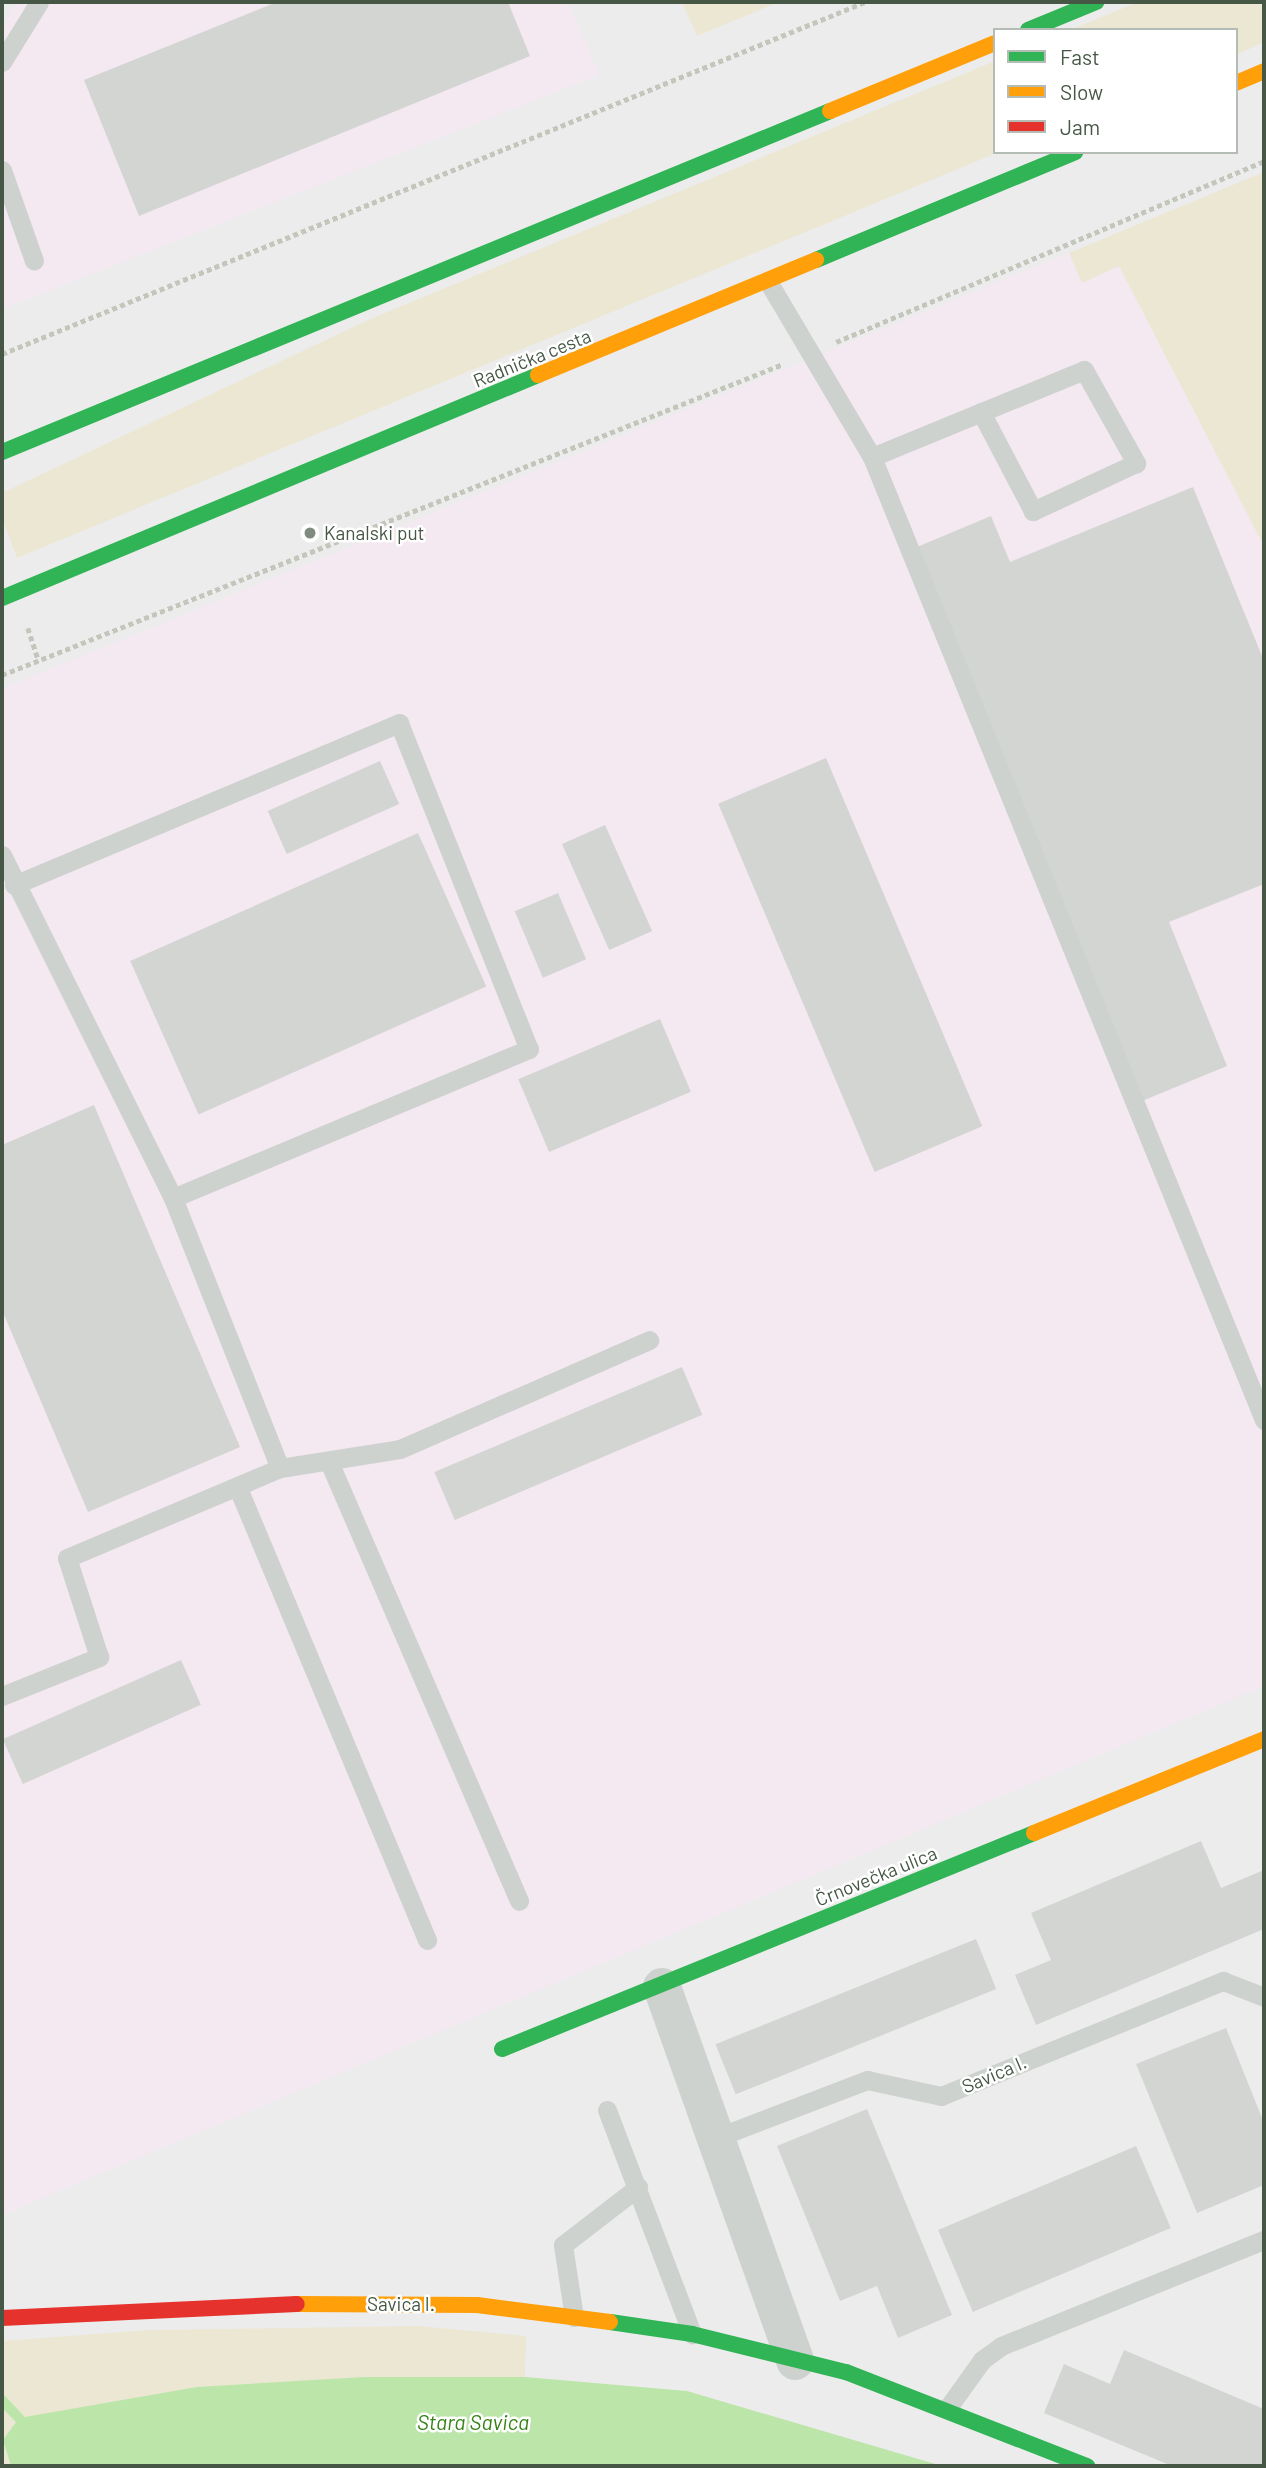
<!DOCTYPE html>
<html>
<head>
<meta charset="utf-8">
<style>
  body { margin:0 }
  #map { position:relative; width:1266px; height:2468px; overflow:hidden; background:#edeced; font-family:Barlow,sans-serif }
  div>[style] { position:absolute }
  .commercial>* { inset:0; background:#f4e8f1 }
  .green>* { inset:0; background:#ebe7d3 }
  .water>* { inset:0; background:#bce5aa }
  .stream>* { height:10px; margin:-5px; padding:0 5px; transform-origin:5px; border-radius:5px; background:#bce5aa }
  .building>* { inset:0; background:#d3d5d3; transform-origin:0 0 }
  .path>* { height:4.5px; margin-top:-2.25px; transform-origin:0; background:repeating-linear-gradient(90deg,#c3c6bb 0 5px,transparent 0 8.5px) }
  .lane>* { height:19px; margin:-9.5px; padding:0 9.5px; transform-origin:9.5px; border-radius:9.5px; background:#ced2ce }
  .street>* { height:38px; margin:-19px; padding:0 19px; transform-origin:19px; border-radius:19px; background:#ced2ce }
  .fast>* { height:16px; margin:-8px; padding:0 8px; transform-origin:8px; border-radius:8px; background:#30b455 }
  .slow>* { height:16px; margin:-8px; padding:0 8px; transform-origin:8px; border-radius:8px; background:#ff9f0a }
  .jam>* { height:16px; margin:-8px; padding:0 8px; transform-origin:8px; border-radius:8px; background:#e5322d }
  .dots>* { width:19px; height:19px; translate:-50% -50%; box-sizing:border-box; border:4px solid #fff; border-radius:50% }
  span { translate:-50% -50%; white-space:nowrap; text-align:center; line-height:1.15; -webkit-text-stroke:5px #fff; paint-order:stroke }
  .street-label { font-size:19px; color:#465746 }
  .poi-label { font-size:19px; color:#465746 }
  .left { translate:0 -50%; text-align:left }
  .water-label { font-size:21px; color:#388219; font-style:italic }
  .frame { position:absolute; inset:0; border:4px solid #465746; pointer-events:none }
  .legend { position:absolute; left:993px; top:28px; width:245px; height:126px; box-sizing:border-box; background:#fff; border:2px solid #b5bcb5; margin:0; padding:9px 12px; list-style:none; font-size:21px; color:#465746 }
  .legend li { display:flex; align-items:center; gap:14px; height:35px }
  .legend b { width:35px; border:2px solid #b5bcb5 }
</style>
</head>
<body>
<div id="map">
  <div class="commercial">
    <i style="clip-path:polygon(17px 2px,568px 2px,599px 75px,2px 309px,2px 27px)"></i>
    <i style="clip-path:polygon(1069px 253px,1082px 283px,1119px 266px,1264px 546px,1264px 1686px,2px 2215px,2px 689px)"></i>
  </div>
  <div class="green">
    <i style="clip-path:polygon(682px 2px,779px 2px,697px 36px)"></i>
    <i style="clip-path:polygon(1138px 2px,1264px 2px,1264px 42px,1236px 55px,1236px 30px,1070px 30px)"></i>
    <i style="clip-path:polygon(995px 61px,999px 152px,17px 558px,2px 518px,2px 493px,368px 320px)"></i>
    <i style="clip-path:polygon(1264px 172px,1264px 546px,1119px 266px,1082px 283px,1069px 253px)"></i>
    <i style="clip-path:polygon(418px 2326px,526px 2336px,525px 2377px,197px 2387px,3px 2440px,11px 2466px,2px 2466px,2px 2341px,149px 2330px)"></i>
  </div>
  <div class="water">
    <i style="clip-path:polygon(365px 2377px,525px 2377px,687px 2391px,942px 2466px,11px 2466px,3px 2440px,19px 2418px,197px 2387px)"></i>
  </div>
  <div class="stream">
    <i style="left:2px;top:2400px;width:25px;rotate:47deg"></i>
  </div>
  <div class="building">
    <i style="clip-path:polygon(277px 2px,508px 2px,530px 56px,139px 216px,84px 80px)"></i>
    <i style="clip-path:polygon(1193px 487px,1264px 661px,1264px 884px,1169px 922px,1227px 1066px,1142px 1101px,917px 547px,991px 516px,1010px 562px)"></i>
    <i style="left:826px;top:758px;width:400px;height:117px;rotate:67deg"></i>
    <i style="left:380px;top:761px;width:47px;height:123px;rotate:66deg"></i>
    <i style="left:605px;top:825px;width:116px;height:47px;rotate:66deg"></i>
    <i style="left:418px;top:833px;width:168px;height:315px;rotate:66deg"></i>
    <i style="left:558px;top:893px;width:72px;height:47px;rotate:67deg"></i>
    <i style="left:660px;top:1019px;width:79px;height:154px;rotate:67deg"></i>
    <i style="clip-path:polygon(94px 1105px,240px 1447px,88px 1512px,2px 1310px,2px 1145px)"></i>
    <i style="left:682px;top:1367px;width:52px;height:269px;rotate:67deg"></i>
    <i style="left:181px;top:1660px;width:49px;height:195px;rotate:66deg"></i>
    <i style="clip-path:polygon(1201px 1841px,1221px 1888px,1264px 1870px,1264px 1929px,1036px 2025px,1015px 1975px,1051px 1960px,1031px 1913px)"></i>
    <i style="left:976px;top:1939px;width:54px;height:281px;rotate:68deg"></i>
    <i style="clip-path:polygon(1226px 2028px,1264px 2123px,1264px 2185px,1197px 2213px,1136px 2064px)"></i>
    <i style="clip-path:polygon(867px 2109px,952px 2315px,898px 2338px,877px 2286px,840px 2301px,777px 2146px)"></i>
    <i style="left:1136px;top:2146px;width:89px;height:215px;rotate:67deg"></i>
    <i style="clip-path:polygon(1124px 2350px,1264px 2409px,1264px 2466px,1172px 2466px,1044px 2413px,1064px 2364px,1110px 2384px)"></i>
  </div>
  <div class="path">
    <i style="left:836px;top:342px;width:465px;rotate:-22.9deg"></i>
    <i style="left:2px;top:354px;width:932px;rotate:-22.19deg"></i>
    <i style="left:28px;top:628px;width:32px;rotate:72deg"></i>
    <i style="left:2px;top:675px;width:841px;rotate:-21.71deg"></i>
  </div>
  <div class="lane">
    <i style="left:2px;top:62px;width:70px;rotate:-58.3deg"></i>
    <i style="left:2px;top:170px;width:96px;rotate:70.6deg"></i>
    <i style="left:769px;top:283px;width:202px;rotate:59.4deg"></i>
    <i style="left:872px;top:457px;width:1040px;rotate:67.85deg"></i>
    <i style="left:872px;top:457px;width:229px;rotate:-22.3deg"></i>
    <i style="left:1084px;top:370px;width:107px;rotate:60.8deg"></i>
    <i style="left:1136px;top:463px;width:114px;rotate:155deg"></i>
    <i style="left:1033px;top:511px;width:112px;rotate:-117.7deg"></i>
    <i style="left:2px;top:855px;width:383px;rotate:63.5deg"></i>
    <i style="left:173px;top:1198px;width:290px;rotate:68.4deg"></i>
    <i style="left:14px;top:885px;width:418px;rotate:-22.8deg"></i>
    <i style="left:399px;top:723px;width:351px;rotate:68.3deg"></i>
    <i style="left:529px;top:1049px;width:386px;rotate:157.3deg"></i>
    <i style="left:330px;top:1464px;width:476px;rotate:66.6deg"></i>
    <i style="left:238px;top:1488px;width:490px;rotate:67.3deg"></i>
    <i style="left:2px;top:1696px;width:105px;rotate:-21.9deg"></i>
    <i style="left:99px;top:1657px;width:104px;rotate:-107.9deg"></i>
    <i style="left:67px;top:1558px;width:231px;rotate:-22.9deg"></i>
    <i style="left:280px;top:1468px;width:121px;rotate:-9deg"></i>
    <i style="left:400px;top:1449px;width:272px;rotate:-23.6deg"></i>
    <i style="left:607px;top:2110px;width:240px;rotate:69.2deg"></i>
    <i style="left:718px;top:2137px;width:160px;rotate:-20.9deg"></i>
    <i style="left:867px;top:2080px;width:76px;rotate:12.2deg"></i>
    <i style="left:941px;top:2096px;width:305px;rotate:-22.2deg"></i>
    <i style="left:1223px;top:1981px;width:44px;rotate:21.3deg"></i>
    <i style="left:574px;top:2317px;width:73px;rotate:-98.7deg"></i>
    <i style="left:563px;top:2245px;width:95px;rotate:-37.7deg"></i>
    <i style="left:947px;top:2409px;width:60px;rotate:-54.5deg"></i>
    <i style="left:982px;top:2360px;width:24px;rotate:-36deg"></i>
    <i style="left:1001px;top:2346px;width:284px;rotate:-22deg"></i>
  </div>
  <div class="street">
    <i style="left:662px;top:1987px;width:397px;rotate:70.4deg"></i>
  </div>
  <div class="fast">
    <i style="left:1028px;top:30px;width:74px;rotate:-22.4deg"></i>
    <i style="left:816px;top:260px;width:281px;rotate:-22.6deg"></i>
    <i style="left:2px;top:452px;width:895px;rotate:-22.38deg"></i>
    <i style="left:2px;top:598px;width:581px;rotate:-22.59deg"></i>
    <i style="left:502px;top:2049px;width:574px;rotate:-22.1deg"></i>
    <i style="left:610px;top:2322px;width:83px;rotate:8.3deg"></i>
    <i style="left:692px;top:2334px;width:159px;rotate:13.9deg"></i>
    <i style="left:846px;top:2372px;width:259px;rotate:21.3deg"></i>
  </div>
  <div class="slow">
    <i style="left:1236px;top:83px;width:30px;rotate:-23deg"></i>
    <i style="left:830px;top:111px;width:178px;rotate:-22.4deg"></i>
    <i style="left:538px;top:375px;width:301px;rotate:-22.5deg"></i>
    <i style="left:1034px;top:1833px;width:248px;rotate:-22.2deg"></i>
    <i style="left:297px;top:2304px;width:180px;rotate:0.3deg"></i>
    <i style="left:477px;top:2305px;width:134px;rotate:7.3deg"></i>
  </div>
  <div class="jam">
    <i style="left:2px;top:2318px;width:295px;rotate:-2.7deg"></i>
  </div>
  <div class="dots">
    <i style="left:310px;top:533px;background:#808b80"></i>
  </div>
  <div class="street-label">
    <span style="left:532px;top:358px;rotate:-22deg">Radnička cesta</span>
    <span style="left:876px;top:1876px;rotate:-22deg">Črnovečka ulica</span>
    <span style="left:994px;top:2074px;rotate:-23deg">Savica I.</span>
    <span style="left:401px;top:2304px">Savica I.</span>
  </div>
  <div class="poi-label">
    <span class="left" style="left:324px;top:533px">Kanalski put</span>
  </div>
  <div class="water-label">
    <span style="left:473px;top:2422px">Stara Savica</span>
  </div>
  <div class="frame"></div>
  <ul class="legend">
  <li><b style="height:9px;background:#30b455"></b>Fast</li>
  <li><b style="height:9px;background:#ff9f0a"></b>Slow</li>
  <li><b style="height:9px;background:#e5322d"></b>Jam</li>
  </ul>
</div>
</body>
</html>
